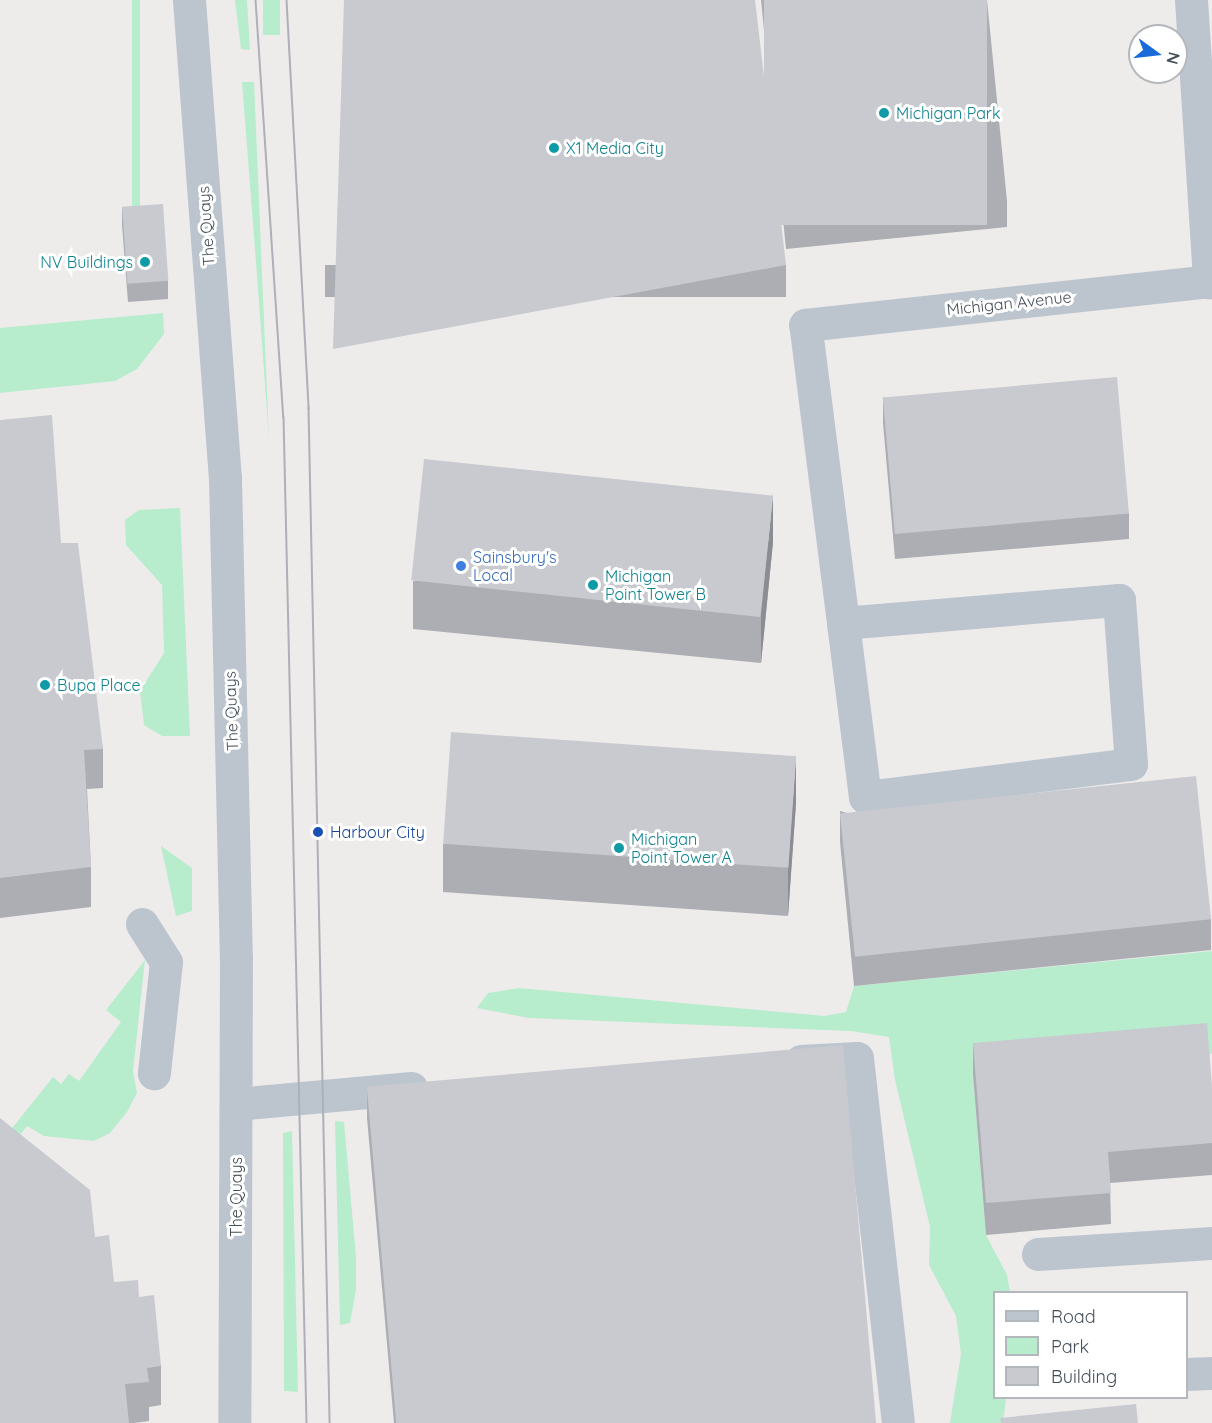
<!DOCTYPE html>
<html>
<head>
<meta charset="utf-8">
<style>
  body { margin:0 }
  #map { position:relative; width:1212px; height:1423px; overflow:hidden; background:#eeebeb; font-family:Quicksand,sans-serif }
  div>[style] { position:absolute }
  .green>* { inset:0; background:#b7edcd; transform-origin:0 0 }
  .minor>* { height:33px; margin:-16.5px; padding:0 16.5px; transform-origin:16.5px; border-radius:16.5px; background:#bcc5ce }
  .tram>* { height:1.5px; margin:-0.75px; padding:0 0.75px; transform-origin:0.75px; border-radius:0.75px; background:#adb0b6 }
  .wall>* { inset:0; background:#acaeb3; transform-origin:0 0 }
  .shaded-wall>* { inset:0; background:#8c8d92 }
  .building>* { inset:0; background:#c8cad0; transform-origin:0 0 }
  .dots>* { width:16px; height:16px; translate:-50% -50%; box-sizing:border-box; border:3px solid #fff; border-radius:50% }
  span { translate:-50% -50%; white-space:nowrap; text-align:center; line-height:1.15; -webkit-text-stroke:6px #fff; paint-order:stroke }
  .culture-label { font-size:16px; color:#0d838f }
  .left { translate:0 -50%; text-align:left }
  .right { translate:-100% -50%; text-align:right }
  .street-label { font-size:16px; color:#444e58 }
  .shop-label { font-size:16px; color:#366cbe }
  .transit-label { font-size:16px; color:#164399 }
  .legend { position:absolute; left:993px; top:1291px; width:195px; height:108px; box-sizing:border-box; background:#fff; border:2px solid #b4b8bc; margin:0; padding:8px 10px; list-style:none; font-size:18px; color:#444e58 }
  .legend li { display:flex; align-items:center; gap:12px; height:30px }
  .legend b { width:30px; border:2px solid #b4b8bc }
  .north { position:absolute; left:1128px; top:24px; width:60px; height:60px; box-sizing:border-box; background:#fff; border:2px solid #b4b8bc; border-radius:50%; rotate:105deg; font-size:16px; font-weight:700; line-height:24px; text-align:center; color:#444e58 }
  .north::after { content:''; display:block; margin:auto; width:21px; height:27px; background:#196bda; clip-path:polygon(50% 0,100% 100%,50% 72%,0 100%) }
</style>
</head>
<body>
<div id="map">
  <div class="green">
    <i style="left:132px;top:0;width:8px;height:224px"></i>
    <i style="clip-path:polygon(235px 0,247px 0,250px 50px,241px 49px)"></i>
    <i style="left:263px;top:0;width:17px;height:35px"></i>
    <i style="clip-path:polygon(242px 82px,254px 82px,269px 440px,257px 275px)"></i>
    <i style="clip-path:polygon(163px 313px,164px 334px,137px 369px,115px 381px,0 393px,0 328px)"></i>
    <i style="clip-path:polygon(180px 508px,190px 736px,162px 736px,144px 725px,140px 691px,164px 653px,162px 585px,126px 545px,125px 520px,139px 510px)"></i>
    <i style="clip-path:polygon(161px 846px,192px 868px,192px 911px,176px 916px)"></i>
    <i style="clip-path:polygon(1212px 951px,1212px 1054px,973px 1075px,986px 1235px,1007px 1275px,1010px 1292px,994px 1292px,994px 1398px,1006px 1398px,1003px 1423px,950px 1423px,961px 1354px,956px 1316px,929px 1265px,930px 1227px,895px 1080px,889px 1037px,851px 1031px,529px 1018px,477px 1008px,488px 993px,519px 988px,824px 1016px,846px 1012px,854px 986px)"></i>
    <i style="clip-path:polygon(145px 960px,133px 1071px,137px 1093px,127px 1112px,110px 1133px,94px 1141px,44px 1136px,27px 1126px,14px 1143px,5px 1137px,53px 1077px,61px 1084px,69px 1074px,79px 1081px,121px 1022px,106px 1010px)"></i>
    <i style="clip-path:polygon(335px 1121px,344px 1122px,356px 1257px,356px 1290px,350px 1323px,340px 1325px)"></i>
    <i style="clip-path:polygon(292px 1131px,298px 1392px,284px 1391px,283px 1133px)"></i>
  </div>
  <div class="minor">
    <i style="left:189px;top:0;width:479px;rotate:85.7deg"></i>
    <i style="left:225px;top:478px;width:480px;rotate:88.7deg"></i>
    <i style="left:236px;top:958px;width:465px;rotate:90.2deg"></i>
    <i style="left:1191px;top:0;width:283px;rotate:86.3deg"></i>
    <i style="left:843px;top:623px;width:277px;rotate:-4.8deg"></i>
    <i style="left:1119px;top:600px;width:164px;rotate:85.8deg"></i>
    <i style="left:1131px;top:764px;width:268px;rotate:172.9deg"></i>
    <i style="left:865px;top:797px;width:476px;rotate:-97.2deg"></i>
    <i style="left:805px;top:325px;width:409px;rotate:-6.2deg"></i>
    <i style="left:142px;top:924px;width:45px;rotate:57.7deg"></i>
    <i style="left:166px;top:962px;width:112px;rotate:96.2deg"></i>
    <i style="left:801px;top:1061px;width:56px;rotate:-3.1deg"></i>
    <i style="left:857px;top:1058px;width:367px;rotate:83.6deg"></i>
    <i style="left:236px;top:1104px;width:176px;rotate:-5.2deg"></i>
    <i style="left:1038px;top:1254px;width:174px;rotate:-3.6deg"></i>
    <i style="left:1186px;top:1374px;width:26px;rotate:-2deg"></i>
  </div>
  <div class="tram">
    <i style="left:256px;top:0;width:418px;rotate:86.2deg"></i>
    <i style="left:284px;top:417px;width:1006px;rotate:88.69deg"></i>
    <i style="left:287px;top:0;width:409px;rotate:86.9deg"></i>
    <i style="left:309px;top:408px;width:1015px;rotate:88.81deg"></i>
  </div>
  <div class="wall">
    <i style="clip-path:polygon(761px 0,987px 0,1007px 201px,1007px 227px,786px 249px)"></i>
    <i style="clip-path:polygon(122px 207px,168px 281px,168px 299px,128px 302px,122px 225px)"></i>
    <i style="left:786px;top:265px;width:32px;height:461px;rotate:90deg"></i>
    <i style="clip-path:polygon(883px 397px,1129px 513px,1129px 539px,895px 559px,883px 423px)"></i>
    <i style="clip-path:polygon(0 420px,61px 543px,103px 749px,103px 788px,87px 789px,91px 867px,91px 907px,0 918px)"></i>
    <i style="clip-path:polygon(773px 542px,761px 663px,413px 629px,413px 581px)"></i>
    <i style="clip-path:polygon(796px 803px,788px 916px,443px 892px,443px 844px)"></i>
    <i style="clip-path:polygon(840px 811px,1211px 919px,1211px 950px,854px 986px,840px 842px)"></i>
    <i style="clip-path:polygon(973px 1043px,1212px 1086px,1212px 1175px,1110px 1183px,1111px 1224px,986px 1235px,973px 1075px)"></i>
    <i style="clip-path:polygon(367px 1087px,876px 1423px,394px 1423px,367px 1118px)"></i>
    <i style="clip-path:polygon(95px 1237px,114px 1282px,139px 1297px,161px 1366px,161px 1405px,149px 1407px,149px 1421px,134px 1423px,0 1423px)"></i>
  </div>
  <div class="shaded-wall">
    <i style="clip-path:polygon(773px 493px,773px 542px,761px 663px,761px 615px)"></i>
    <i style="clip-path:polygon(796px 755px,796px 803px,788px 916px,788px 868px)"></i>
  </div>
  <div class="building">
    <i style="clip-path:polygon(344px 0,755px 0,786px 265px,333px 349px)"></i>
    <i style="left:764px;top:0;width:223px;height:225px"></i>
    <i style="left:163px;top:204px;width:77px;height:41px;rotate:86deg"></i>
    <i style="left:1117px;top:377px;width:137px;height:235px;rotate:85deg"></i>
    <i style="clip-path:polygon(52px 415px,61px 543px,78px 543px,103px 749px,84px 750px,91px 867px,0 878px,0 420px)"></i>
    <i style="left:424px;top:459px;width:351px;height:122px;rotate:6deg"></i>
    <i style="left:451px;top:732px;width:346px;height:112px;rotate:4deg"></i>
    <i style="left:1196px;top:776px;width:144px;height:358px;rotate:84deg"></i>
    <i style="clip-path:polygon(1207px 1023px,1212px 1086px,1212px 1143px,1108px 1152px,1111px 1193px,986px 1203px,973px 1043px)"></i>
    <i style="left:843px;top:1045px;width:379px;height:478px;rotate:85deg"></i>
    <i style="clip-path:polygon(0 1118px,90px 1190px,95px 1237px,109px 1235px,114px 1282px,138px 1280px,139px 1297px,154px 1295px,161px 1366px,147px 1368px,149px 1382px,125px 1384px,129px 1423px,0 1423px)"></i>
    <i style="clip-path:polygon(1136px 1404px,1138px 1423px,1001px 1423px,1000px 1418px)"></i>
  </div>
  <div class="dots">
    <i style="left:884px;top:113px;background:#0f9aa8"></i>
    <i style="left:554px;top:148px;background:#0f9aa8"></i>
    <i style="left:145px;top:262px;background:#0f9aa8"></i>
    <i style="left:461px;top:566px;background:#3f7fe0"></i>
    <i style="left:593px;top:585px;background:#0f9aa8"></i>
    <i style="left:45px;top:685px;background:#0f9aa8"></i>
    <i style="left:318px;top:832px;background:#1a4fb4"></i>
    <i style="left:619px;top:848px;background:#0f9aa8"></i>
  </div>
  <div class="culture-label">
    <span class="left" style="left:896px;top:113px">Michigan Park</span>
    <span class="left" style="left:566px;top:148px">X1 Media City</span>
    <span class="right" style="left:133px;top:262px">NV Buildings</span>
    <span class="left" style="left:605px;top:585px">Michigan<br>Point Tower B</span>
    <span class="left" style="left:57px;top:685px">Bupa Place</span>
    <span class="left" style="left:631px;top:848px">Michigan<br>Point Tower A</span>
  </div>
  <div class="street-label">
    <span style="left:206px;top:226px;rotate:-94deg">The Quays</span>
    <span style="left:1009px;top:303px;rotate:-6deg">Michigan Avenue</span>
    <span style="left:231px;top:711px;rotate:-92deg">The Quays</span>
    <span style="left:236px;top:1197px;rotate:-90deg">The Quays</span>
  </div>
  <div class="shop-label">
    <span class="left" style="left:473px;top:566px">Sainsbury's<br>Local</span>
  </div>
  <div class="transit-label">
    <span class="left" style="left:330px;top:832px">Harbour City</span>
  </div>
  <ul class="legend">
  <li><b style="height:8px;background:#bcc5ce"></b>Road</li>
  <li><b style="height:16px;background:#b7edcd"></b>Park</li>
  <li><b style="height:16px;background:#c8cad0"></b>Building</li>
  </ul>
  <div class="north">N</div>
</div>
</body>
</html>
